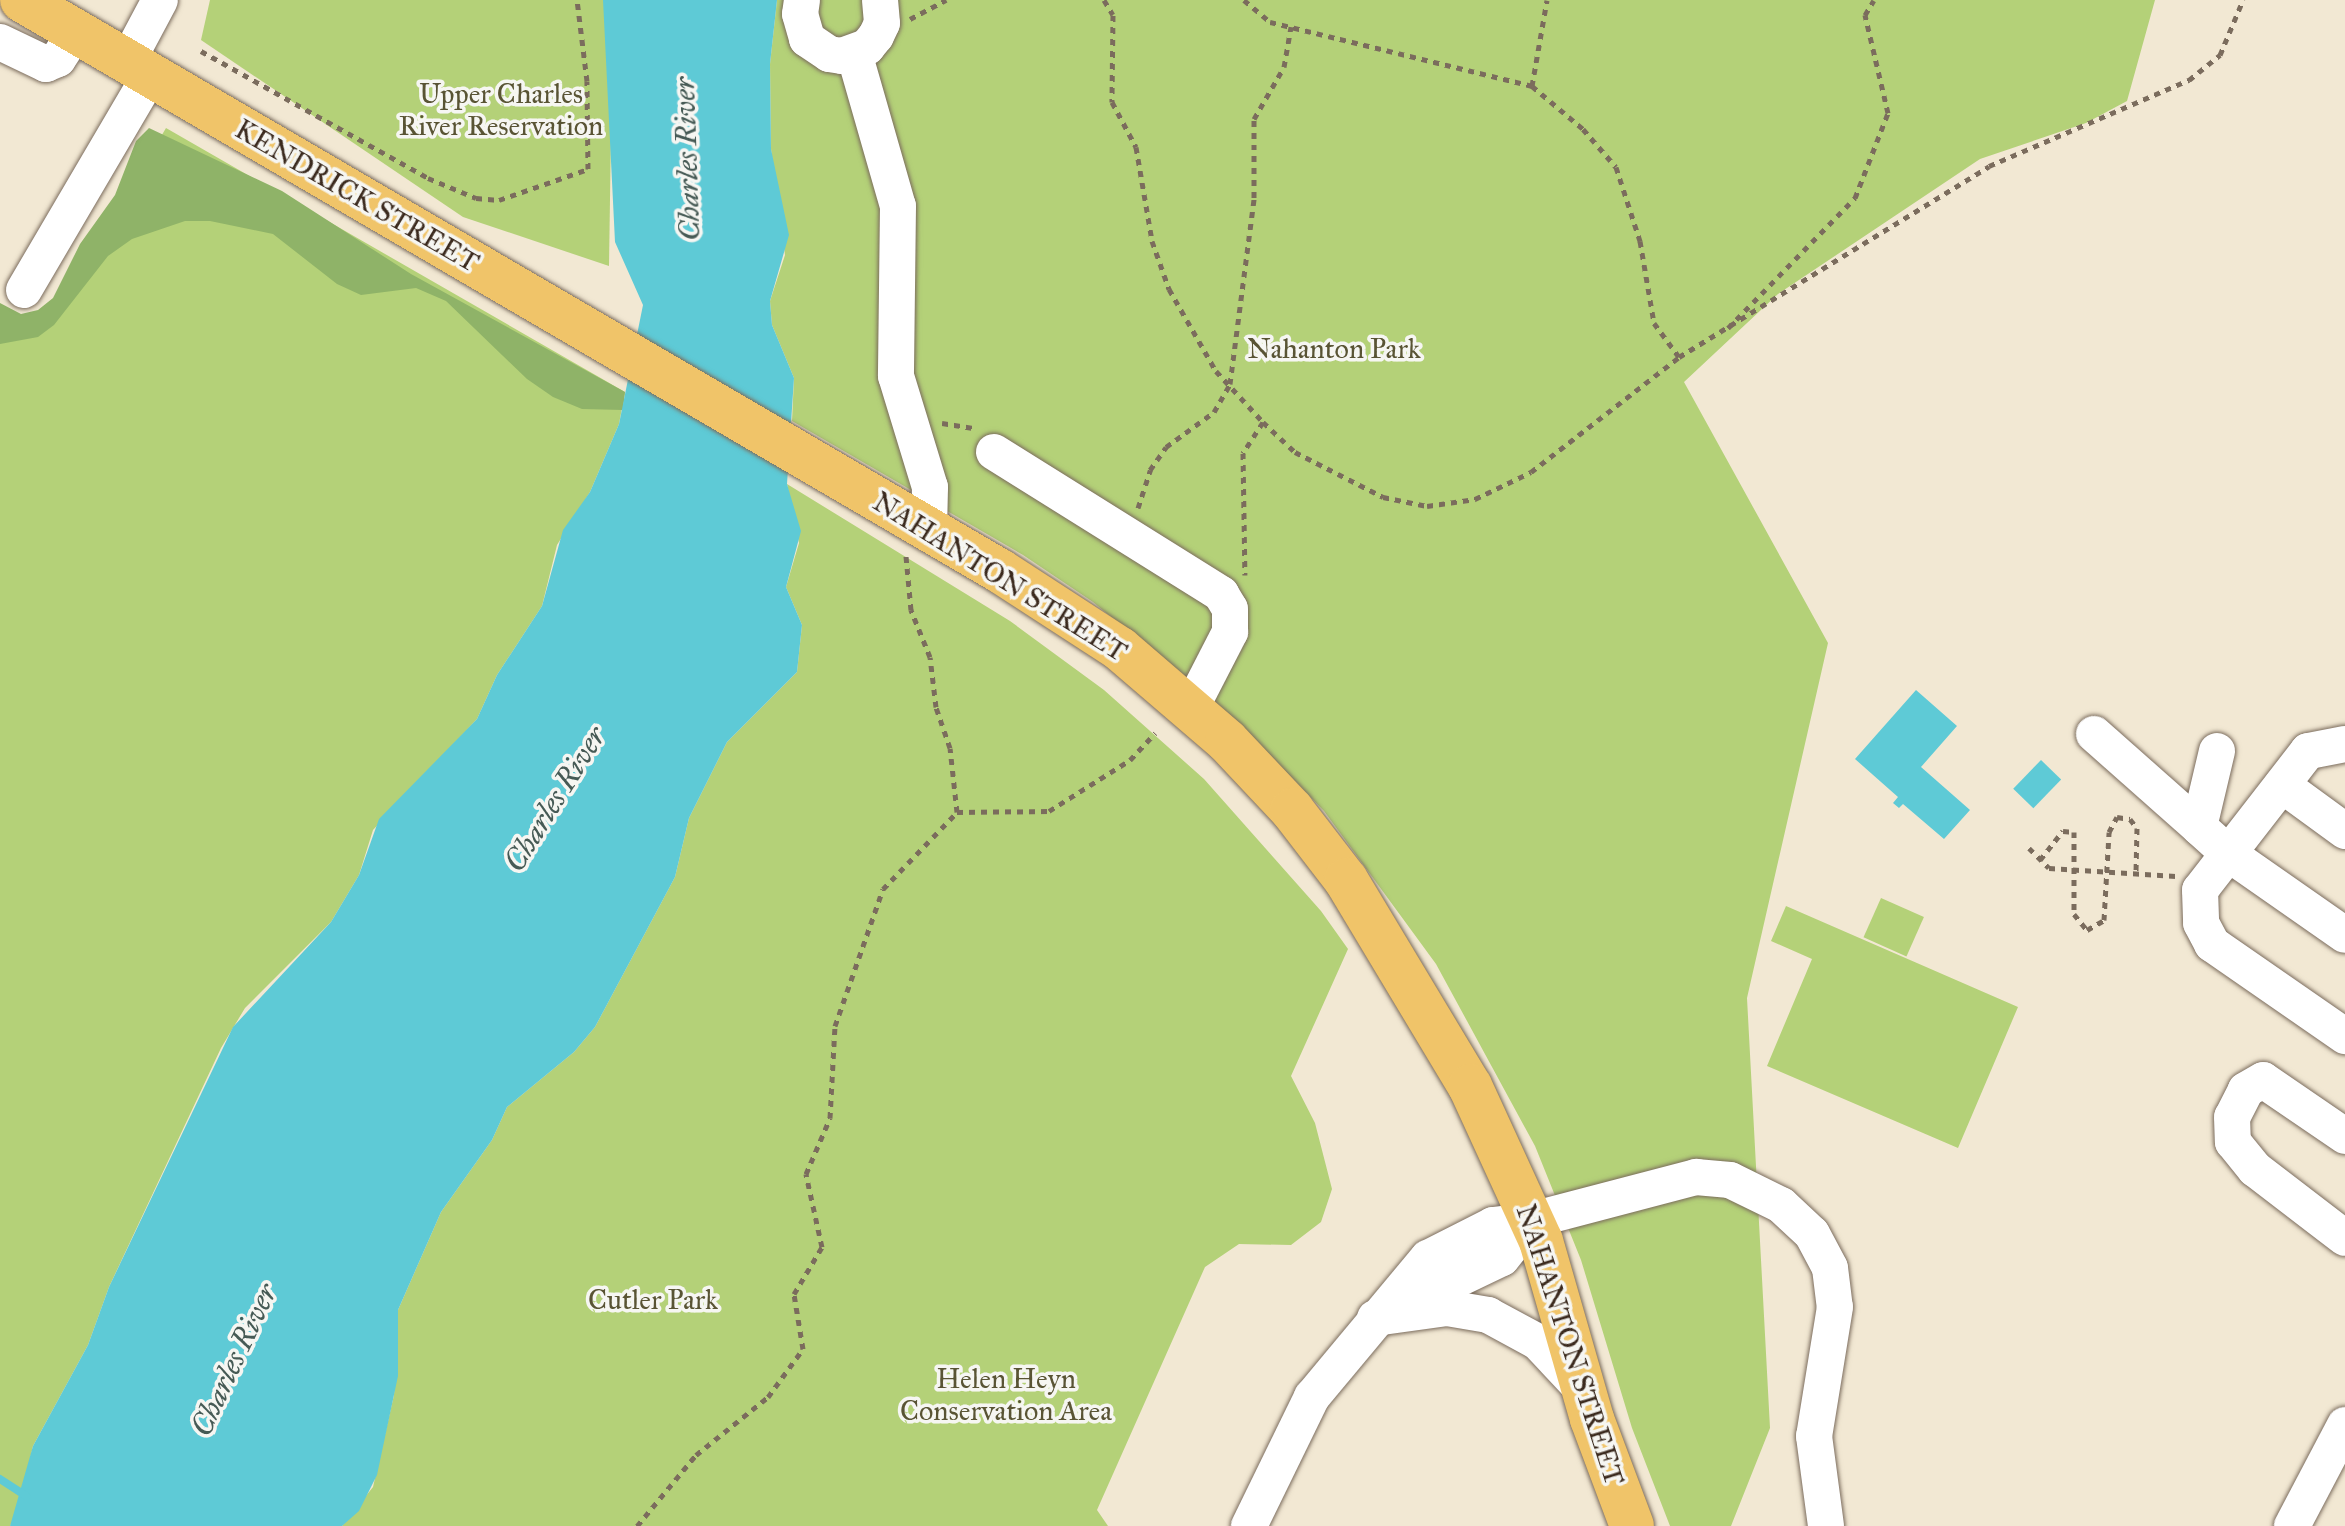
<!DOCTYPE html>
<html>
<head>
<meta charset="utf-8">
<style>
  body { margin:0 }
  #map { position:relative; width:2345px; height:1526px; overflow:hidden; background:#f2e8d3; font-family:"IM FELL Great Primer",serif }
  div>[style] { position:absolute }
  .green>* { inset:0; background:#b4d178; transform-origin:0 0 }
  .forest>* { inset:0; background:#8fb368 }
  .water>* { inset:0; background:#5ecad6; transform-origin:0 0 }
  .stream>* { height:8px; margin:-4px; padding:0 4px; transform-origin:4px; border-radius:4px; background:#5ecad6 }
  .path>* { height:5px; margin-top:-2.5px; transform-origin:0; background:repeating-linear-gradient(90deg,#7b6c5d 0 6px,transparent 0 12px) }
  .roads { filter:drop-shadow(0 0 2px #7b6c5d) drop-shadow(0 0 2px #7b6c5d) }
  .minor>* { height:36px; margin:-18px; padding:0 18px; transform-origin:18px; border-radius:18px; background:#fff }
  .major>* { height:44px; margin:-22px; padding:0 22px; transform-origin:22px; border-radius:22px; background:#f0c469 }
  span { translate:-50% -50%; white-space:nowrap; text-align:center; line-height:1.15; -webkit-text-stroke:7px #f6f6f2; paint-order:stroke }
  .park-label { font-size:28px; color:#595434 }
  .street-label { font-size:28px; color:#3b2a1e }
  .water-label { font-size:30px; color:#465a55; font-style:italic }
</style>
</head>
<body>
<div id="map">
  <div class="green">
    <i style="clip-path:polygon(210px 0,613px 0,609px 266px,463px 217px,201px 40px)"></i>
    <i style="clip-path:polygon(777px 0,2155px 0,2127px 101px,2086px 123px,1980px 159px,1778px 294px,1684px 382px,1828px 643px,1747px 998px,1770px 1428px,1731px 1526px,1670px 1526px,1632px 1428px,1581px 1260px,1535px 1146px,1436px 964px,1324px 811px,1236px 720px,1093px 602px,1023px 555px,792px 421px,794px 378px,772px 325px,770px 301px,785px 255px,771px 149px,770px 64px)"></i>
    <i style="clip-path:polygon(166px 128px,625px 392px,619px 424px,590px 492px,557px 545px,542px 606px,497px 675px,477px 719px,373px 830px,359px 875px,331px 922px,245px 1008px,221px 1048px,109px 1287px,88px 1345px,33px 1446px,18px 1511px,10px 1526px,0 1526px,0 320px,48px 329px)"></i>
    <i style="clip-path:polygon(787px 484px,1010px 621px,1104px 690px,1204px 779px,1321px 911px,1348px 949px,1291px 1076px,1315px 1123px,1332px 1189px,1321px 1222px,1291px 1245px,1239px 1244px,1205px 1267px,1097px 1510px,1108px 1526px,342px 1526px,373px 1487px,394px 1395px,398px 1310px,441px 1212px,492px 1140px,507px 1107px,574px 1052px,595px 1027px,675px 877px,689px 818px,727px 742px,797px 672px,802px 625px,786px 587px,799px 543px)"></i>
    <i style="left:1881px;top:898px;width:47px;height:43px;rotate:24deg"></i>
    <i style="clip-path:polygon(1786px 906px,2018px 1007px,1958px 1148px,1767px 1066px,1812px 959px,1771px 941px)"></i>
  </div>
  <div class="forest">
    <i style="clip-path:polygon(149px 128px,282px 191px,411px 274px,625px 392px,623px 410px,582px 409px,553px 397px,527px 379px,446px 301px,416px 288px,361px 295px,337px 284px,273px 234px,210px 221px,185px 221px,132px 239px,108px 256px,54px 325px,38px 337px,0 344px,0 303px,21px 314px,38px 310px,53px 298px,80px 244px,115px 195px,136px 141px)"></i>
  </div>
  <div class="water">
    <i style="clip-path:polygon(603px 0,777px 0,770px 64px,771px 149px,789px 235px,770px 301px,772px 325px,794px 378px,787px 484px,801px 531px,786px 587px,802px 625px,797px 672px,727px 742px,689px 818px,675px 877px,595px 1027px,574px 1052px,507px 1107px,492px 1140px,441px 1212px,398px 1310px,398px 1376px,377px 1475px,359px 1511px,342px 1526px,10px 1526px,33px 1446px,88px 1345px,109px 1287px,233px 1027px,331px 922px,359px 875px,379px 819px,477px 719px,497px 675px,542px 606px,563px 530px,590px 492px,619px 424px,643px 305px,615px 242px)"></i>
    <i style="clip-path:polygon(1916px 690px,1957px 726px,1921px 767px,1970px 810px,1944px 839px,1903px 804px,1899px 808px,1893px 803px,1898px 797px,1855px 759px)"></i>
    <i style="left:2041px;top:760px;width:28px;height:40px;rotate:44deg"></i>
  </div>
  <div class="stream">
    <i style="left:0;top:1479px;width:31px;rotate:33deg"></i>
  </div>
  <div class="path">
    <i style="left:1104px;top:0;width:17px;rotate:59deg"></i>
    <i style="left:1113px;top:15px;width:87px;rotate:90.7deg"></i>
    <i style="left:1112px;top:102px;width:51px;rotate:61.9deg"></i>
    <i style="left:1136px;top:147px;width:95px;rotate:80.3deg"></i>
    <i style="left:1152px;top:241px;width:51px;rotate:70.5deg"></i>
    <i style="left:1169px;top:289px;width:95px;rotate:60.2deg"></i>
    <i style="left:1216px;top:371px;width:69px;rotate:47.3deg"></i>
    <i style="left:1263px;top:422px;width:37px;rotate:123deg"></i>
    <i style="left:1243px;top:453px;width:122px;rotate:89.1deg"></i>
    <i style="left:1244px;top:0;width:34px;rotate:40deg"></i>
    <i style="left:1270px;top:22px;width:270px;rotate:13.7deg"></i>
    <i style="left:1532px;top:86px;width:67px;rotate:40.1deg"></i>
    <i style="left:1583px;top:129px;width:50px;rotate:49deg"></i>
    <i style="left:1616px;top:167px;width:78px;rotate:72deg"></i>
    <i style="left:1640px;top:241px;width:83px;rotate:80.3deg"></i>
    <i style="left:1654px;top:323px;width:42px;rotate:53.7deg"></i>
    <i style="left:910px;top:19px;width:41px;rotate:-27.8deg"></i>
    <i style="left:201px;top:51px;width:260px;rotate:29.2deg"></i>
    <i style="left:428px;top:178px;width:52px;rotate:22.6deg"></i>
    <i style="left:476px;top:198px;width:23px;rotate:5deg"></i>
    <i style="left:499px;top:200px;width:94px;rotate:-19.2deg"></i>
    <i style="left:588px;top:169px;width:88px;rotate:-90.7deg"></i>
    <i style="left:587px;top:81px;width:82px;rotate:-97deg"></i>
    <i style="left:1532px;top:86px;width:87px;rotate:-80.1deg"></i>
    <i style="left:1728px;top:328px;width:182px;rotate:-45.7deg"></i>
    <i style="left:1855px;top:198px;width:91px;rotate:-68.8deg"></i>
    <i style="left:1888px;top:113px;width:101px;rotate:-103.2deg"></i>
    <i style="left:1865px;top:15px;width:17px;rotate:-59deg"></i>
    <i style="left:1263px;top:422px;width:44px;rotate:43.2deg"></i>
    <i style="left:1295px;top:452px;width:99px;rotate:27.1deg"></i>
    <i style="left:1383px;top:497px;width:45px;rotate:11.6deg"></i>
    <i style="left:1427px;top:506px;width:49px;rotate:-8.3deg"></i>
    <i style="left:1475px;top:499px;width:62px;rotate:-25.7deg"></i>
    <i style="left:1531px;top:472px;width:187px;rotate:-37.8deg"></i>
    <i style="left:1679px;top:357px;width:364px;rotate:-31.6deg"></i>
    <i style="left:1989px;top:166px;width:218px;rotate:-23.3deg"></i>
    <i style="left:2189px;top:80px;width:40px;rotate:-39deg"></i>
    <i style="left:2220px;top:55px;width:60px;rotate:-67.3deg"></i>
    <i style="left:942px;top:423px;width:33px;rotate:9deg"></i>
    <i style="left:1138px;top:508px;width:40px;rotate:-72deg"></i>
    <i style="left:1150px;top:470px;width:28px;rotate:-55deg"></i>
    <i style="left:1166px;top:447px;width:59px;rotate:-36.1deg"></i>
    <i style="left:1214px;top:412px;width:32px;rotate:-60deg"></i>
    <i style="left:1230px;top:384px;width:188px;rotate:-82.6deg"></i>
    <i style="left:1254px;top:198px;width:79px;rotate:-90deg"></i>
    <i style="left:1254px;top:119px;width:60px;rotate:-60deg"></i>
    <i style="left:1284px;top:67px;width:41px;rotate:-80.1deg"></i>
    <i style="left:957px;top:812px;width:92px;rotate:-0.6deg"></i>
    <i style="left:1049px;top:811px;width:96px;rotate:-32.2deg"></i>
    <i style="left:1130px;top:760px;width:37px;rotate:-47deg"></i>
    <i style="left:2029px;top:848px;width:28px;rotate:45deg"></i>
    <i style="left:2049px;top:868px;width:127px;rotate:3.6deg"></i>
    <i style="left:2040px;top:860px;width:37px;rotate:-52deg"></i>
    <i style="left:2063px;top:831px;width:11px;rotate:5deg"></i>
    <i style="left:2074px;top:832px;width:82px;rotate:90deg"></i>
    <i style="left:2074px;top:914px;width:21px;rotate:51deg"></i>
    <i style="left:2087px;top:930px;width:20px;rotate:-30deg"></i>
    <i style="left:2104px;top:920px;width:88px;rotate:-86.7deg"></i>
    <i style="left:2109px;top:832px;width:17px;rotate:-62deg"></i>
    <i style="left:2117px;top:817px;width:13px;rotate:9deg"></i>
    <i style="left:2130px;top:819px;width:11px;rotate:52deg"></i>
    <i style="left:2137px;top:828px;width:45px;rotate:91.3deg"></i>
    <i style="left:637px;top:1526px;width:92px;rotate:-50.3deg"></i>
    <i style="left:696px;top:1455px;width:92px;rotate:-38.9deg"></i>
    <i style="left:768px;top:1397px;width:59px;rotate:-53.9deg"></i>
    <i style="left:803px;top:1349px;width:56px;rotate:-99.3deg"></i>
    <i style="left:794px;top:1294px;width:55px;rotate:-59.2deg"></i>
    <i style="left:822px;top:1247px;width:75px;rotate:-102.4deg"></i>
    <i style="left:806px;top:1174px;width:61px;rotate:-66.8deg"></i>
    <i style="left:830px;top:1118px;width:92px;rotate:-86.9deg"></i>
    <i style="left:835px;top:1026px;width:145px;rotate:-70.7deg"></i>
    <i style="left:883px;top:889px;width:107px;rotate:-46.1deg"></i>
    <i style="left:957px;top:812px;width:64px;rotate:-96.2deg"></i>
    <i style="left:950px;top:748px;width:43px;rotate:-108.9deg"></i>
    <i style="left:936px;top:707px;width:50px;rotate:-96.8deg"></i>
    <i style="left:930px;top:657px;width:51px;rotate:-112deg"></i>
    <i style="left:911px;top:610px;width:54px;rotate:-95.3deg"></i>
  </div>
  <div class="roads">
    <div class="minor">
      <i style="left:802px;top:0;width:14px;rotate:98deg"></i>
      <i style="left:800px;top:14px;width:26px;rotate:74deg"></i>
      <i style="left:807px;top:39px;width:27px;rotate:34deg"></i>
      <i style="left:829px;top:54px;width:13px;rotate:9deg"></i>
      <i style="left:842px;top:56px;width:27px;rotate:-20deg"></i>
      <i style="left:867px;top:47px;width:14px;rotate:-51deg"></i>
      <i style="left:876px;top:36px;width:14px;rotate:-65deg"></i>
      <i style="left:882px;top:23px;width:23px;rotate:-95deg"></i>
      <i style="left:0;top:42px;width:51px;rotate:25.6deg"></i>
      <i style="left:46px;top:64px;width:13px;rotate:-23deg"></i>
      <i style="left:58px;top:59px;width:33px;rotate:-57deg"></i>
      <i style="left:854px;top:53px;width:159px;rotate:74deg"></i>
      <i style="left:898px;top:206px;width:170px;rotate:90.7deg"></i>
      <i style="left:896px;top:376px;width:116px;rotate:73deg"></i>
      <i style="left:930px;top:487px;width:43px;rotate:91.3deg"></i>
      <i style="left:127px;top:62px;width:70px;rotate:-62deg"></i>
      <i style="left:24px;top:290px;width:249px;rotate:-59.6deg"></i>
      <i style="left:994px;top:452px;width:268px;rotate:32deg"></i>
      <i style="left:1221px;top:594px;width:17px;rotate:59deg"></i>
      <i style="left:1230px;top:609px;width:23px;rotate:90deg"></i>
      <i style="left:1230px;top:632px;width:85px;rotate:117.2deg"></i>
      <i style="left:2094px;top:734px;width:140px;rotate:41.5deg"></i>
      <i style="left:2345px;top:744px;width:38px;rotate:169deg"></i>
      <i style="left:2308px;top:751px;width:176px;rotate:127.8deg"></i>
      <i style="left:2200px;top:890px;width:33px;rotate:88deg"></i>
      <i style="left:2201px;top:923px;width:24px;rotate:62deg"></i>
      <i style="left:2212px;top:944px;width:162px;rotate:34.7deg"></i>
      <i style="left:2217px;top:751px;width:78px;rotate:103.3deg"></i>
      <i style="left:2199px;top:827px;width:40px;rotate:42deg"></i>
      <i style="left:2229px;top:854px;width:141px;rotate:34.9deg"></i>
      <i style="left:2282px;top:785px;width:78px;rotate:36.1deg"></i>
      <i style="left:2345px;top:1136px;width:99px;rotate:-145.7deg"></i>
      <i style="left:2263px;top:1080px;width:20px;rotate:150deg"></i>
      <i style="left:2246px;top:1090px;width:30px;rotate:117deg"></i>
      <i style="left:2232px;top:1117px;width:25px;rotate:88deg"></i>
      <i style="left:2233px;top:1142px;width:35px;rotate:51deg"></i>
      <i style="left:2255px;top:1169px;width:113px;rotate:37.5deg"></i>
      <i style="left:1406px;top:1304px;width:106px;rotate:-25.6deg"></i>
      <i style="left:1502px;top:1258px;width:48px;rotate:-51.7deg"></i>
      <i style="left:1375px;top:1318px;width:73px;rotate:-7.9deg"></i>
      <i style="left:1447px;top:1308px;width:42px;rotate:9.7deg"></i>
      <i style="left:1488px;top:1315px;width:57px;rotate:28.4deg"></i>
      <i style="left:1538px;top:1342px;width:63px;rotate:46.9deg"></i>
      <i style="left:1249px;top:1526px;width:144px;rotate:-64deg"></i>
      <i style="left:1312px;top:1397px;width:181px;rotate:-50.2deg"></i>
      <i style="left:1428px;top:1258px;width:73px;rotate:-26.9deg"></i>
      <i style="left:1493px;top:1225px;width:39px;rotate:-7deg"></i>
      <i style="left:1532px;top:1220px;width:170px;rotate:-14.7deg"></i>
      <i style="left:1696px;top:1177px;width:34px;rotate:5deg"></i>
      <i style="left:1730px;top:1180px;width:57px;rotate:26.1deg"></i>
      <i style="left:1781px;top:1205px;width:42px;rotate:43.1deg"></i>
      <i style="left:1812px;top:1234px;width:38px;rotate:62deg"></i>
      <i style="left:1830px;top:1268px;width:39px;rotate:83deg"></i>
      <i style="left:1835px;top:1307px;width:131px;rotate:99.2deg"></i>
      <i style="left:1814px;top:1436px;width:91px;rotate:82.4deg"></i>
      <i style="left:2292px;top:1526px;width:114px;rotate:-62.3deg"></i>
    </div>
    <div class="major">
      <i style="left:22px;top:0;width:1132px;rotate:30.28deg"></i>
      <i style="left:1000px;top:571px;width:143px;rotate:33deg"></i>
      <i style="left:1120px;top:649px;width:141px;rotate:40.7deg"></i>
      <i style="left:1227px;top:741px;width:95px;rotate:46.7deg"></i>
      <i style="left:1292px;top:810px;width:88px;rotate:52.4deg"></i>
      <i style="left:1346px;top:880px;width:240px;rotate:59deg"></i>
      <i style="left:1470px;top:1086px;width:170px;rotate:65.4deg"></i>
      <i style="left:1541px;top:1241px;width:185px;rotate:74deg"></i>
      <i style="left:1592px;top:1419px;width:114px;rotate:69.5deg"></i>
    </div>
  </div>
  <div class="park-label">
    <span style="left:501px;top:110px">Upper Charles<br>River Reservation</span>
    <span style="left:1334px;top:349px">Nahanton Park</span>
    <span style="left:653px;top:1300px">Cutler Park</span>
    <span style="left:1006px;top:1395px">Helen Heyn<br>Conservation Area</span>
  </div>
  <div class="street-label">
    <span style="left:357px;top:196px;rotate:30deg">KENDRICK STREET</span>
    <span style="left:1000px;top:577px;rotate:32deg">NAHANTON STREET</span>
    <span style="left:1570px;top:1345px;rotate:72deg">NAHANTON STREET</span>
  </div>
  <div class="water-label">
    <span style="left:687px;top:159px;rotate:-92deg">Charles River</span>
    <span style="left:555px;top:799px;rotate:-58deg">Charles River</span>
    <span style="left:234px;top:1360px;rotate:-65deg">Charles River</span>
  </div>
</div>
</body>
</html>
